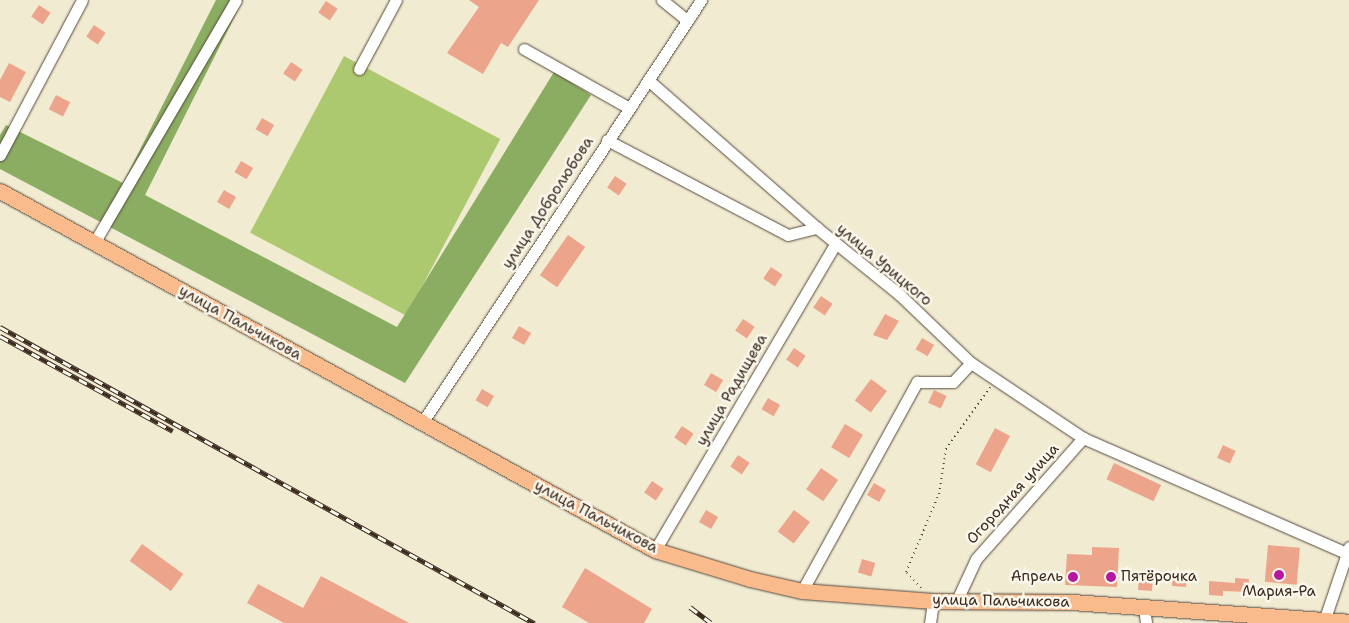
<!DOCTYPE html>
<html>
<head>
<meta charset="utf-8">
<style>
  body { margin:0 }
  #map { position:relative; width:1349px; height:623px; overflow:hidden; background:#f1ebd2; font-family:"Shantell Sans",sans-serif }
  div>[style] { position:absolute }
  .green>* { inset:0; background:#adc96f; transform-origin:0 0 }
  .forest>* { inset:0; background:#8aad62 }
  .building>* { inset:0; background:#eca58b; transform-origin:0 0 }
  .path>* { height:2px; margin-top:-1px; transform-origin:0; background:repeating-linear-gradient(90deg,#564739 0 1px,transparent 0 5px) }
  .roads { filter:drop-shadow(0 0 1px #564739) drop-shadow(0 0 1px #564739) }
  .minor>* { height:11px; margin:-5.5px; padding:0 5.5px; transform-origin:5.5px; border-radius:5.5px; background:#fff }
  .major>* { height:15px; margin:-7.5px; padding:0 7.5px; transform-origin:7.5px; border-radius:7.5px; background:#fabb8c }
  .rail>* { height:5px; margin-top:-2.5px; transform-origin:0; background:repeating-linear-gradient(90deg,#fbf7ec 0 9px,#3b2a1e 0 18px); box-sizing:border-box; border-block:1px solid #3b2a1e }
  .dots>* { width:14px; height:14px; translate:-50% -50%; box-sizing:border-box; border:2px solid #fbf7ec; border-radius:50% }
  span { translate:-50% -50%; white-space:nowrap; text-align:center; line-height:1.15; -webkit-text-stroke:5px #fbf7ec; paint-order:stroke }
  .street-label { font-size:15px; color:#3b2a1e }
  .poi-label { font-size:15px; color:#3b2a1e }
  .right { translate:-100% -50%; text-align:right }
  .left { translate:0 -50%; text-align:left }
</style>
</head>
<body>
<div id="map">
  <div class="green">
    <i style="left:344px;top:56px;width:177px;height:200px;rotate:28deg"></i>
  </div>
  <div class="forest">
    <i style="clip-path:polygon(216px 0,243px 0,145px 195px,397px 327px,554px 72px,591px 95px,405px 383px,0 169px,0 135px,6px 125px,123px 183px)"></i>
  </div>
  <div class="building">
    <i style="clip-path:polygon(469px 0,539px 0,508px 47px,501px 43px,483px 74px,447px 53px,479px 7px)"></i>
    <i style="left:326px;top:1px;width:14px;height:14px;rotate:34deg"></i>
    <i style="left:39px;top:5px;width:14px;height:14px;rotate:34deg"></i>
    <i style="left:94px;top:25px;width:14px;height:14px;rotate:34deg"></i>
    <i style="left:291px;top:62px;width:14px;height:14px;rotate:34deg"></i>
    <i style="clip-path:polygon(9px 63px,26px 72px,10px 102px,0 97px,0 80px)"></i>
    <i style="left:56px;top:95px;width:16px;height:16px;rotate:27deg"></i>
    <i style="left:262px;top:118px;width:14px;height:13px;rotate:30deg"></i>
    <i style="left:241px;top:161px;width:14px;height:13px;rotate:30deg"></i>
    <i style="left:615px;top:176px;width:14px;height:14px;rotate:34deg"></i>
    <i style="left:224px;top:190px;width:14px;height:14px;rotate:30deg"></i>
    <i style="left:568px;top:235px;width:21px;height:49px;rotate:35deg"></i>
    <i style="left:771px;top:267px;width:14px;height:14px;rotate:34deg"></i>
    <i style="left:821px;top:296px;width:14px;height:14px;rotate:34deg"></i>
    <i style="clip-path:polygon(885px 314px,899px 321px,887px 340px,873px 335px)"></i>
    <i style="left:743px;top:319px;width:14px;height:14px;rotate:34deg"></i>
    <i style="left:519px;top:326px;width:14px;height:14px;rotate:30deg"></i>
    <i style="left:922px;top:338px;width:14px;height:13px;rotate:30deg"></i>
    <i style="left:794px;top:348px;width:14px;height:14px;rotate:34deg"></i>
    <i style="left:711px;top:373px;width:14px;height:14px;rotate:30deg"></i>
    <i style="left:871px;top:379px;width:20px;height:27px;rotate:37deg"></i>
    <i style="left:482px;top:389px;width:14px;height:13px;rotate:30deg"></i>
    <i style="left:934px;top:390px;width:14px;height:14px;rotate:25deg"></i>
    <i style="left:768px;top:398px;width:14px;height:13px;rotate:30deg"></i>
    <i style="left:845px;top:424px;width:21px;height:27px;rotate:31deg"></i>
    <i style="left:682px;top:426px;width:14px;height:14px;rotate:34deg"></i>
    <i style="left:995px;top:428px;width:17px;height:41px;rotate:28deg"></i>
    <i style="left:1223px;top:445px;width:14px;height:14px;rotate:25deg"></i>
    <i style="left:738px;top:455px;width:14px;height:14px;rotate:34deg"></i>
    <i style="left:1114px;top:463px;width:52px;height:18px;rotate:25deg"></i>
    <i style="left:821px;top:468px;width:21px;height:26px;rotate:35deg"></i>
    <i style="left:652px;top:481px;width:14px;height:14px;rotate:34deg"></i>
    <i style="left:874px;top:483px;width:14px;height:14px;rotate:30deg"></i>
    <i style="left:706px;top:510px;width:14px;height:14px;rotate:30deg"></i>
    <i style="left:794px;top:510px;width:20px;height:27px;rotate:37deg"></i>
    <i style="left:142px;top:544px;width:51px;height:21px;rotate:36deg"></i>
    <i style="left:1268px;top:545px;width:32px;height:37px;rotate:5deg"></i>
    <i style="clip-path:polygon(1092px 547px,1119px 548px,1117px 587px,1065px 585px,1067px 554px,1092px 555px)"></i>
    <i style="left:862px;top:559px;width:14px;height:14px;rotate:17deg"></i>
    <i style="clip-path:polygon(585px 568px,652px 609px,644px 623px,589px 623px,562px 607px)"></i>
    <i style="left:1173px;top:572px;width:14px;height:14px;rotate:4deg"></i>
    <i style="clip-path:polygon(321px 576px,409px 623px,284px 623px,247px 603px,258px 584px,303px 608px)"></i>
    <i style="left:1139px;top:576px;width:14px;height:14px;rotate:4deg"></i>
    <i style="clip-path:polygon(1235px 578px,1249px 579px,1248px 592px,1223px 591px,1223px 596px,1209px 595px,1209px 581px,1235px 583px)"></i>
  </div>
  <div class="path">
    <i style="left:921px;top:588px;width:22px;rotate:-133deg"></i>
    <i style="left:906px;top:572px;width:85px;rotate:-67.1deg"></i>
    <i style="left:939px;top:494px;width:46px;rotate:-81.2deg"></i>
    <i style="left:946px;top:449px;width:76px;rotate:-54.6deg"></i>
  </div>
  <div class="roads">
    <div class="minor">
      <i style="left:662px;top:0;width:32px;rotate:39deg"></i>
      <i style="left:524px;top:49px;width:120px;rotate:29.3deg"></i>
      <i style="left:359px;top:69px;width:78px;rotate:-61.8deg"></i>
      <i style="left:648px;top:80px;width:225px;rotate:41.2deg"></i>
      <i style="left:607px;top:140px;width:204px;rotate:27.7deg"></i>
      <i style="left:788px;top:235px;width:30px;rotate:-14deg"></i>
      <i style="left:817px;top:228px;width:107px;rotate:38.9deg"></i>
      <i style="left:900px;top:295px;width:98px;rotate:43.8deg"></i>
      <i style="left:971px;top:363px;width:135px;rotate:33.8deg"></i>
      <i style="left:1083px;top:438px;width:287px;rotate:23.6deg"></i>
      <i style="left:0;top:155px;width:175px;rotate:-62.1deg"></i>
      <i style="left:94px;top:243px;width:281px;rotate:-59.7deg"></i>
      <i style="left:422px;top:423px;width:507px;rotate:-56.59deg"></i>
      <i style="left:655px;top:550px;width:355px;rotate:-59.5deg"></i>
      <i style="left:802px;top:591px;width:239px;rotate:-61.2deg"></i>
      <i style="left:917px;top:382px;width:36px"></i>
      <i style="left:953px;top:382px;width:26px;rotate:-47deg"></i>
      <i style="left:957px;top:600px;width:45px;rotate:-65.1deg"></i>
      <i style="left:976px;top:559px;width:162px;rotate:-48.5deg"></i>
      <i style="left:1144px;top:608px;width:15px;rotate:82deg"></i>
      <i style="left:1324px;top:621px;width:78px;rotate:-71.3deg"></i>
      <i style="left:930px;top:623px;width:22px;rotate:-82deg"></i>
    </div>
    <div class="major">
      <i style="left:0;top:191px;width:747px;rotate:28.73deg"></i>
      <i style="left:655px;top:550px;width:99px;rotate:17deg"></i>
      <i style="left:750px;top:579px;width:53px;rotate:13deg"></i>
      <i style="left:802px;top:591px;width:131px;rotate:4.4deg"></i>
      <i style="left:933px;top:601px;width:139px;rotate:0.4deg"></i>
      <i style="left:1072px;top:602px;width:278px;rotate:4.1deg"></i>
    </div>
  </div>
  <div class="rail">
    <i style="left:0;top:327px;width:611px;rotate:29deg"></i>
    <i style="left:0;top:336px;width:197px;rotate:28.8deg"></i>
    <i style="left:690px;top:607px;width:26px;rotate:37deg"></i>
  </div>
  <div class="dots">
    <i style="left:1279px;top:575px;background:#b5179e"></i>
    <i style="left:1073px;top:577px;background:#b5179e"></i>
    <i style="left:1111px;top:577px;background:#b5179e"></i>
  </div>
  <div class="street-label">
    <span style="left:548px;top:203px;rotate:-57deg">улица Добролюбова</span>
    <span style="left:884px;top:265px;rotate:40deg">улица Урицкого</span>
    <span style="left:240px;top:323px;rotate:29deg">улица Пальчикова</span>
    <span style="left:732px;top:390px;rotate:-60deg">улица Радищева</span>
    <span style="left:1013px;top:494px;rotate:-48deg">Огородная улица</span>
    <span style="left:596px;top:517px;rotate:28deg">улица Пальчикова</span>
    <span style="left:1001px;top:601px;rotate:1deg">улица Пальчикова</span>
  </div>
  <div class="poi-label">
    <span class="right" style="left:1063px;top:577px">Апрель</span>
    <span class="left" style="left:1121px;top:577px">Пятёрочка</span>
    <span style="left:1279px;top:592px">Мария-Ра</span>
  </div>
</div>
</body>
</html>
